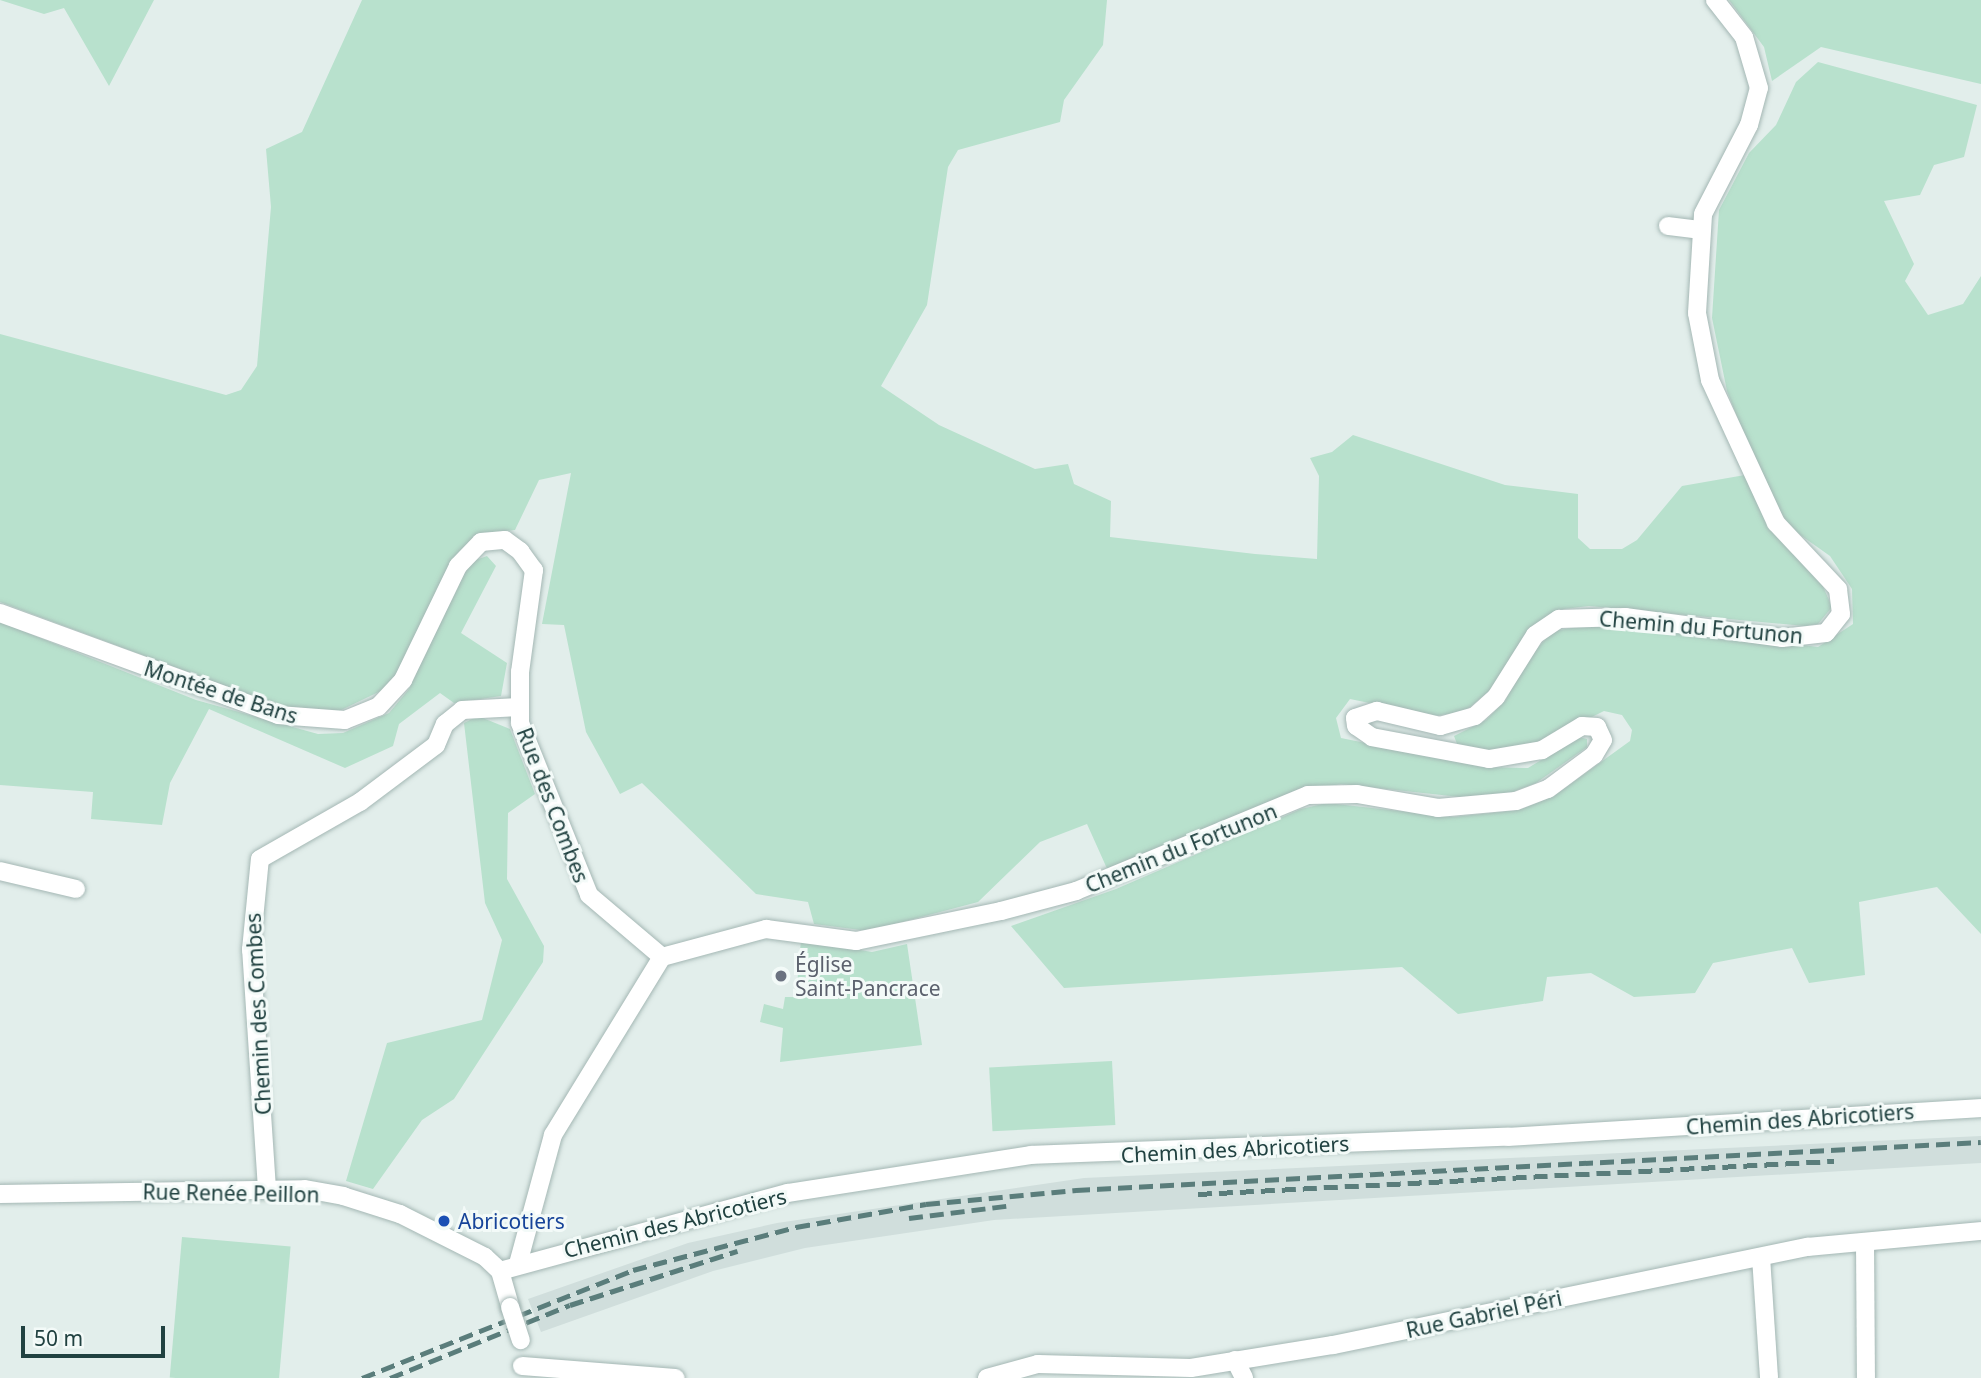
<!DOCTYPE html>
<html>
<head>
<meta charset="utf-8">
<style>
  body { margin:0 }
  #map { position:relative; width:1981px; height:1378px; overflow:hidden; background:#e2eeeb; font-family:"Noto Sans",sans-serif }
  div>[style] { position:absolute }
  .built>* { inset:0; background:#d0dedc }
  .green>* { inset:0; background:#b8e1cd; transform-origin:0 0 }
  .roads { filter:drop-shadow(0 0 2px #a4b7b4) drop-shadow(0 0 2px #a4b7b4) }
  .street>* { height:18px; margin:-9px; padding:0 9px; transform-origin:9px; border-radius:9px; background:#fff }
  .rail>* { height:5px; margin-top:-2.5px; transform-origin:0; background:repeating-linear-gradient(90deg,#5a7d7b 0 14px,transparent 0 21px) }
  .bridges { filter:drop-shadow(0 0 2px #a4b7b4) drop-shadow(0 0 2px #a4b7b4) }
  .street-bridge>* { height:18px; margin:-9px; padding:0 9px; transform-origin:9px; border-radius:9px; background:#fff }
  .dots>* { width:19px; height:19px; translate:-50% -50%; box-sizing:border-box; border:4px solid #f3faf8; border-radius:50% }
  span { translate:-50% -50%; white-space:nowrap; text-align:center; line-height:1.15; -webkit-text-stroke:6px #f3faf8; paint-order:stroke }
  .street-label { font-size:21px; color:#204140 }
  .worship-label { font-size:21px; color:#5b616d }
  .left { translate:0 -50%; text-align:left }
  .transit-label { font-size:21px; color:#164399 }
  .scale { position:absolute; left:21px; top:1326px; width:144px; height:32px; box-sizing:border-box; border:4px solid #204140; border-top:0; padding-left:9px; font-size:21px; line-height:24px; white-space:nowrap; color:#204140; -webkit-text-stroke:5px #f3faf8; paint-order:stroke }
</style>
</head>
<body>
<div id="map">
  <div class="built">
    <i style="clip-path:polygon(1981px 1136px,1981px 1163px,994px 1220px,805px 1248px,713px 1271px,541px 1332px,528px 1299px,688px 1243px,777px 1223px,1084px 1178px)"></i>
  </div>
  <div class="green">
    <i style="clip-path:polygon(0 0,154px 0,109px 86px,64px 8px,44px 14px)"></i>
    <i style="clip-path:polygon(362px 0,1107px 0,1103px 45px,1064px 100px,1060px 122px,958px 150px,948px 167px,927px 305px,881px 386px,939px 425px,1035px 469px,1068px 464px,1074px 484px,1111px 501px,1110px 537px,1255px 554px,1317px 559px,1319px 476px,1310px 458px,1332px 452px,1353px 435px,1505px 485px,1578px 494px,1578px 538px,1590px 549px,1622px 549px,1637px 540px,1682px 486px,1745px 475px,1771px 529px,1818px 575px,1832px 607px,1818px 624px,1805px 626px,1589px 606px,1564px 609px,1530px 630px,1500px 682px,1464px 712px,1433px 716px,1350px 699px,1336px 718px,1341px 738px,1483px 767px,1528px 768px,1579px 737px,1587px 739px,1587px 747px,1536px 783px,1505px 795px,1469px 798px,1341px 784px,1304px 790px,1109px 873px,1087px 824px,1040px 842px,978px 902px,868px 931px,814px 924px,808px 902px,756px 894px,642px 783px,620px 794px,586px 732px,564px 625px,542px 624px,571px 473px,539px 480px,515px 530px,484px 533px,391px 686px,335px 713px,298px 713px,0 602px,0 334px,226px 395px,241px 390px,257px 366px,271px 207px,266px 149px,302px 132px)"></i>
    <i style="clip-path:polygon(1729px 0,1981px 0,1981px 84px,1821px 47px,1772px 81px,1764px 47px)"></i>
    <i style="clip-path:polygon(1818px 62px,1977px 105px,1964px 157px,1934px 165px,1920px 195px,1884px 201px,1914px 264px,1905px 281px,1928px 315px,1963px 304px,1981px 276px,1981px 934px,1937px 887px,1859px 902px,1865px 975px,1809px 983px,1792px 948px,1713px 963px,1695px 993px,1634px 997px,1591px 973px,1547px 977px,1543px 1001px,1458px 1014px,1402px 967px,1064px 988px,1011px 926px,1116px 889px,1301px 809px,1327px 803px,1453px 817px,1519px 810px,1554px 796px,1630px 741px,1632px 730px,1622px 715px,1604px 711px,1539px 743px,1493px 753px,1459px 749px,1454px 736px,1486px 720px,1505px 701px,1530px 656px,1553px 631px,1596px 624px,1663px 628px,1818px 647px,1853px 624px,1852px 589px,1830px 556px,1789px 527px,1757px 469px,1727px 391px,1712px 318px,1719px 210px,1749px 153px,1776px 125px,1796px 82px)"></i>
    <i style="clip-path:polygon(487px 556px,496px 566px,461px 633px,507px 663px,501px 696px,454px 703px,440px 693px,399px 724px,393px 746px,345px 768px,209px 709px,170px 783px,162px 825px,91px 819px,93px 792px,0 785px,0 622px,196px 700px,318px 734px,343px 733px,389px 713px,409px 689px,452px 592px,473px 561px)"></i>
    <i style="clip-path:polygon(478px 716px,510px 729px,535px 794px,508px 813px,507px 879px,544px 946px,543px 962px,454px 1099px,422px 1120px,373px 1189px,346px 1181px,387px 1043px,482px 1020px,502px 940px,485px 903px,464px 723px)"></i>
    <i style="clip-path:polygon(801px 940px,872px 952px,907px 944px,922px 1045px,780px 1062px,783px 1028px,760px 1022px,764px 1004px,783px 1009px,785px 997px,796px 997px)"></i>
    <i style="left:1112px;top:1061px;width:64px;height:123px;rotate:87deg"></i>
    <i style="left:182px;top:1237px;width:109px;height:141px;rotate:5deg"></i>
  </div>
  <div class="roads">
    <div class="street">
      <i style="left:1668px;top:226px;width:33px;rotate:7deg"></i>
      <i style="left:0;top:613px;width:296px;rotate:20.1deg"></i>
      <i style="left:278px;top:715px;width:67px;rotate:4.3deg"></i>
      <i style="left:345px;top:720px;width:35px;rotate:-22deg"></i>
      <i style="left:378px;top:707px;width:37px;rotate:-47deg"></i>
      <i style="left:403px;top:680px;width:127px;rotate:-64.2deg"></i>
      <i style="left:458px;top:566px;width:33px;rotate:-46deg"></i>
      <i style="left:481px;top:542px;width:24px;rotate:-5deg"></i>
      <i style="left:505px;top:540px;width:19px;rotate:36deg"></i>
      <i style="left:520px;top:551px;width:24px;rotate:54deg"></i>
      <i style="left:534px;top:570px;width:103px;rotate:97.8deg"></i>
      <i style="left:520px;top:672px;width:51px;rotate:90deg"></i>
      <i style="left:520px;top:723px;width:185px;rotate:68.1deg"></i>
      <i style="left:589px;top:895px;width:96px;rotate:40.3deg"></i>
      <i style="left:662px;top:957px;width:209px;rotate:121.5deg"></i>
      <i style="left:553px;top:1135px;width:134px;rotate:105.2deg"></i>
      <i style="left:0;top:871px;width:78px;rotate:13.3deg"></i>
      <i style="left:662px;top:957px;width:108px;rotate:-15.1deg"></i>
      <i style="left:766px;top:929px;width:91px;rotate:7.6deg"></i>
      <i style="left:856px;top:941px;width:148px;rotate:-11.7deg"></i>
      <i style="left:1001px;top:911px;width:78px;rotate:-14.9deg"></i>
      <i style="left:1076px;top:891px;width:251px;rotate:-22.5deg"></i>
      <i style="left:1308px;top:795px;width:49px;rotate:-1.2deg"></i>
      <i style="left:1357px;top:794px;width:82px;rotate:9.8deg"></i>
      <i style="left:1438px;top:808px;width:78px;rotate:-5.1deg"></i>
      <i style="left:1516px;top:801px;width:34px;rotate:-21deg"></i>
      <i style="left:1548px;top:789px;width:57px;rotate:-36.5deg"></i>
      <i style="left:1594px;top:755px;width:17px;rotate:-59deg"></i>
      <i style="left:1603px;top:740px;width:14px;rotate:-115deg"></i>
      <i style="left:1597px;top:727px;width:15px;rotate:-176deg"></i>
      <i style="left:1582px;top:726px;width:47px;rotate:149deg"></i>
      <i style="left:1542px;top:750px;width:54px;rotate:170.4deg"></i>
      <i style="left:1489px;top:759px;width:119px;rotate:-169.4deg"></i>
      <i style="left:1372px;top:737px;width:19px;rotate:-145deg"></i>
      <i style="left:1356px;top:726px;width:8px;rotate:-97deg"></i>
      <i style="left:1355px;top:718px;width:23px;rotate:-18deg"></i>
      <i style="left:1377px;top:711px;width:65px;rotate:13.4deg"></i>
      <i style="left:1440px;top:726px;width:36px;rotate:-16deg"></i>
      <i style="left:1475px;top:716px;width:28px;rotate:-42deg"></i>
      <i style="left:1496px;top:697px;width:73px;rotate:-57.8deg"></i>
      <i style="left:1535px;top:635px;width:29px;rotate:-34deg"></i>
      <i style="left:1559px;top:619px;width:66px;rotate:-1.7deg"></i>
      <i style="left:1625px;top:617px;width:158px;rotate:7.6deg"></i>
      <i style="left:1782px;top:638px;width:44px;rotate:-6.5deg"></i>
      <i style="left:1826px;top:633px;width:24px;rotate:-52deg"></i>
      <i style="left:1841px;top:614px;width:25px;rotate:-97deg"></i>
      <i style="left:1838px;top:589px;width:91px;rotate:-133.2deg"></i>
      <i style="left:1776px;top:523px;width:157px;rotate:-114.8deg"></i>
      <i style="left:1710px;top:380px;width:68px;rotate:-101deg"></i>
      <i style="left:1697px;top:313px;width:99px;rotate:-86.5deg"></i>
      <i style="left:1703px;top:214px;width:100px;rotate:-62.7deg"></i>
      <i style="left:1749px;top:125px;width:38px;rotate:-75deg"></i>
      <i style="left:1759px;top:88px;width:53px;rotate:-106.4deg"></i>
      <i style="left:1744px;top:37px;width:47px;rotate:-128.1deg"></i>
      <i style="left:267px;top:1189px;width:240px;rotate:-93.8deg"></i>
      <i style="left:251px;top:950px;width:91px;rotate:-84.4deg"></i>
      <i style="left:260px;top:859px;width:115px;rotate:-29.7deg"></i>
      <i style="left:360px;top:802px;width:95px;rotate:-36.9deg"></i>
      <i style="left:436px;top:745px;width:23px;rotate:-67deg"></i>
      <i style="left:445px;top:724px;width:22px;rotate:-39deg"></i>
      <i style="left:462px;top:710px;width:57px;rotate:-3deg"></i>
      <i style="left:0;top:1194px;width:305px;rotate:-0.9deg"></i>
      <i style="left:305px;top:1189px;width:39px;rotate:10deg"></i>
      <i style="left:343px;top:1196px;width:60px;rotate:17.5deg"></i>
      <i style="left:400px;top:1214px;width:95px;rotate:26.8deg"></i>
      <i style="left:485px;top:1257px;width:21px;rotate:43deg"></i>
      <i style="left:500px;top:1271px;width:37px;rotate:74deg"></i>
      <i style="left:1865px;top:1242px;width:136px;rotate:89.6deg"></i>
      <i style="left:1761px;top:1257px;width:121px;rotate:86.2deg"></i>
      <i style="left:500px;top:1271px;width:298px;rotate:-15.2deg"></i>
      <i style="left:788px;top:1193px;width:246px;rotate:-8.9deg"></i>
      <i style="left:1031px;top:1155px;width:477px;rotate:-2.2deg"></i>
      <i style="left:1508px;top:1137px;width:474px;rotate:-3.5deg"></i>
      <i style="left:1235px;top:1360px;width:20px;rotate:63deg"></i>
      <i style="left:522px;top:1366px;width:154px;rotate:4.5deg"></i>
      <i style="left:987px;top:1378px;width:53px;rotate:-15.4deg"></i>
      <i style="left:1038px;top:1364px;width:153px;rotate:1.5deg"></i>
      <i style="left:1191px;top:1368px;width:144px;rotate:-9.2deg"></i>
      <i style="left:1333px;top:1345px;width:485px;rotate:-11.7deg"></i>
      <i style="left:1808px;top:1247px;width:174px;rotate:-5.3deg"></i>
    </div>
  </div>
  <div class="rail">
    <i style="left:1198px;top:1194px;width:637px;rotate:-2.97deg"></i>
    <i style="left:909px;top:1218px;width:98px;rotate:-7.1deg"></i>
    <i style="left:362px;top:1378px;width:292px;rotate:-21.7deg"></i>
    <i style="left:633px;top:1270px;width:169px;rotate:-14.8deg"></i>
    <i style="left:796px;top:1227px;width:132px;rotate:-10deg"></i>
    <i style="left:926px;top:1204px;width:151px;rotate:-5.3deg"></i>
    <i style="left:1076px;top:1190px;width:906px;rotate:-3.04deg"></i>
    <i style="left:390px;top:1378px;width:194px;rotate:-22.1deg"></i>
    <i style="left:570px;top:1305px;width:176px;rotate:-17.9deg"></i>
  </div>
  <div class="bridges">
    <div class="street-bridge">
      <i style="left:510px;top:1307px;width:35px;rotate:72deg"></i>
    </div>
  </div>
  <div class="dots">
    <i style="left:781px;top:976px;background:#6b7280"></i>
    <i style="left:444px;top:1221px;background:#1a4fb4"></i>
  </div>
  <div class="street-label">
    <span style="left:1701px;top:627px;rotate:5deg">Chemin du Fortunon</span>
    <span style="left:221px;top:692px;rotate:18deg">Montée de Bans</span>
    <span style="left:553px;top:805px;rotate:69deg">Rue des Combes</span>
    <span style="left:1181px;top:848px;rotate:-22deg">Chemin du Fortunon</span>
    <span style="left:258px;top:1014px;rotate:-93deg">Chemin des Combes</span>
    <span style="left:1800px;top:1119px;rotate:-4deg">Chemin des Abricotiers</span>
    <span style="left:1235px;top:1149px;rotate:-3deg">Chemin des Abricotiers</span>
    <span style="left:231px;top:1193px;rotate:1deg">Rue Renée Peillon</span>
    <span style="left:675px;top:1223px;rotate:-14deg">Chemin des Abricotiers</span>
    <span style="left:1484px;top:1314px;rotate:-12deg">Rue Gabriel Péri</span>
  </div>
  <div class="worship-label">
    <span class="left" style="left:795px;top:976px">Église<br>Saint-Pancrace</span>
  </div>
  <div class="transit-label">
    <span class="left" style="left:458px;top:1221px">Abricotiers</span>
  </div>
  <div class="scale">50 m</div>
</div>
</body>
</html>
